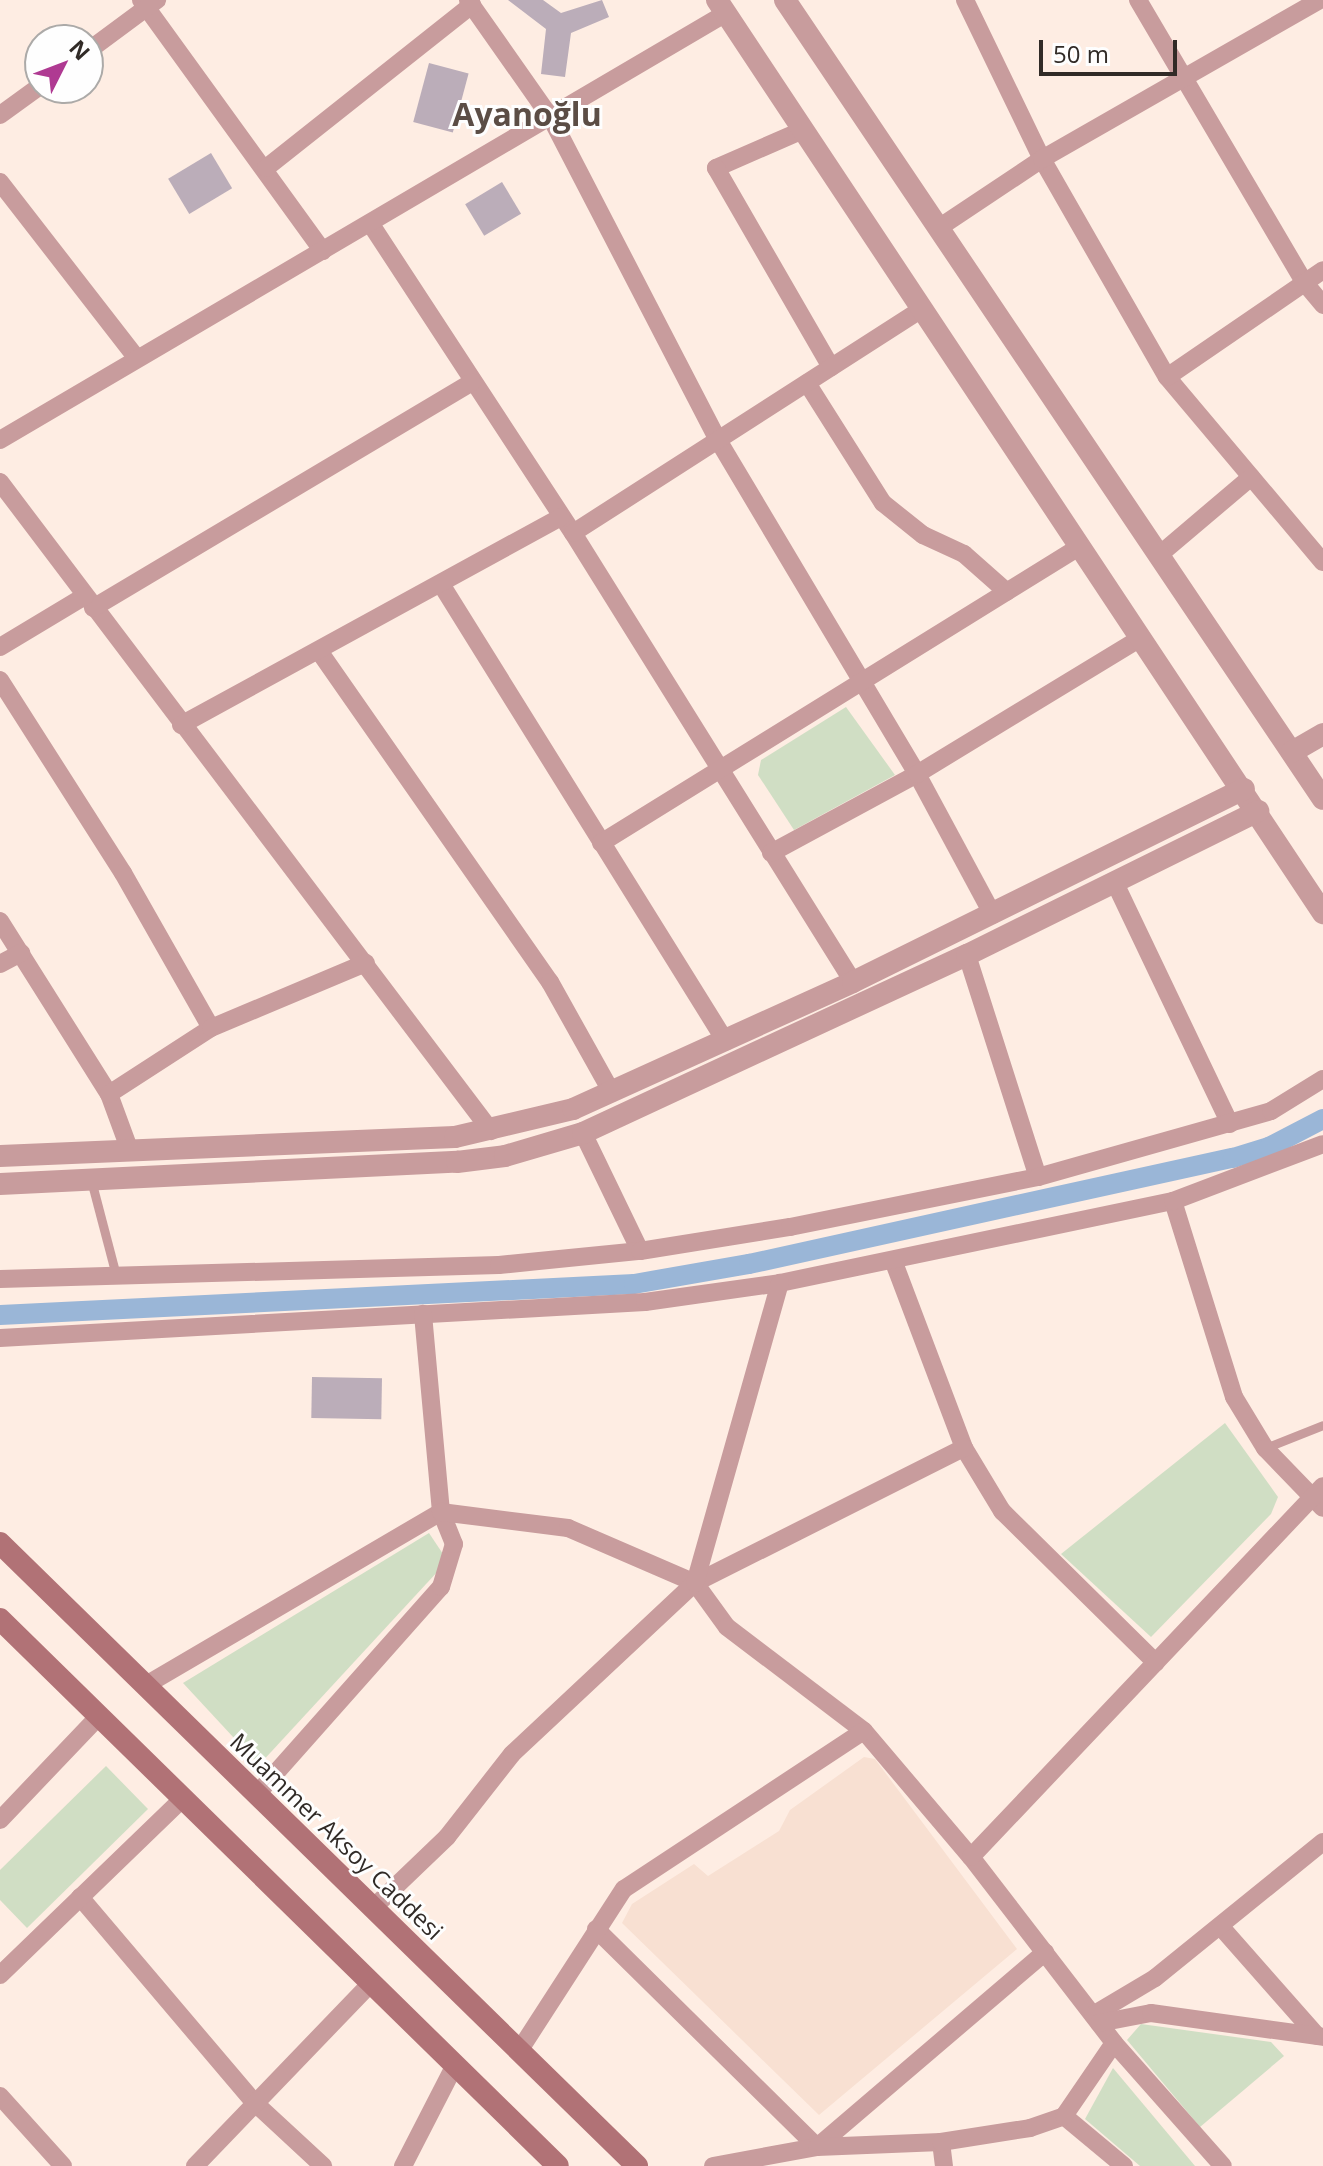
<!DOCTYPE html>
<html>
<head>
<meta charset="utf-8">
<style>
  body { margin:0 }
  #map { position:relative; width:1323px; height:2166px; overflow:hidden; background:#feede3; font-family:"Open Sans",sans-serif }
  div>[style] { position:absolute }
  .built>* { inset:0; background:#f8e0d2 }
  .green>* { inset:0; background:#d0dec4 }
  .canal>* { height:20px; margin:-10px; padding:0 10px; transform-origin:10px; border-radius:10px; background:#9ab6d7 }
  .building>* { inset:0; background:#bbadb9; transform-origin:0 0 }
  .service>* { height:9px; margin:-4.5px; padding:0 4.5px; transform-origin:4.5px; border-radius:4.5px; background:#c89c9d }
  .minor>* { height:18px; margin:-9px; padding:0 9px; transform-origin:9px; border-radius:9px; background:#c89c9d }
  .tertiary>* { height:22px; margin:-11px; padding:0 11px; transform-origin:11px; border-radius:11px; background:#c89c9d }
  .secondary>* { height:22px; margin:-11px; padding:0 11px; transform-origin:11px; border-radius:11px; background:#b17276 }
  span { translate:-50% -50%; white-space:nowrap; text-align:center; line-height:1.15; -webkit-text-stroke:6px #fefefe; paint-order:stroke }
  .street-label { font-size:24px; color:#312b27 }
  .district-label { font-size:32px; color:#5b4d45; font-weight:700 }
  .north { position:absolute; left:24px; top:24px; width:80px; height:80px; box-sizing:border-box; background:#fefefe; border:2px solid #acaaa8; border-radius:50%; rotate:48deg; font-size:22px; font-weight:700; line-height:32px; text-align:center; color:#312b27 }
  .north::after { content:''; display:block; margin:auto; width:28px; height:36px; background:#af3a92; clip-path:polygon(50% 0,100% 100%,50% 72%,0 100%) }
  .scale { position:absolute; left:1039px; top:40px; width:138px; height:36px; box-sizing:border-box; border:4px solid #312b27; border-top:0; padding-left:10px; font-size:24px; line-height:28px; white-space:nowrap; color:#312b27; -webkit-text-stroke:6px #fefefe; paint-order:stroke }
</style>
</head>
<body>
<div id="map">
  <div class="built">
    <i style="clip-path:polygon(864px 1757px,875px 1759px,1017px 1949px,819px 2115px,622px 1923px,632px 1904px,694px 1864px,708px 1876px,779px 1831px,790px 1810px)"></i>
  </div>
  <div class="green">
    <i style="clip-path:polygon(846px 707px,895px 775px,794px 830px,758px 775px,761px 760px)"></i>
    <i style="clip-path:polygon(1225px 1423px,1278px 1497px,1271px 1514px,1151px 1637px,1061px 1554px)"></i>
    <i style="clip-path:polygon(429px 1533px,443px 1554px,439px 1570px,259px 1765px,183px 1683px)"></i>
    <i style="clip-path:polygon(106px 1766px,148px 1809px,27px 1928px,0 1900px,0 1870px)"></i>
    <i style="clip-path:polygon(1141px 2024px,1271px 2042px,1284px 2056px,1200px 2127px,1127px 2040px)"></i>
    <i style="clip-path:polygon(1113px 2068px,1195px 2166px,1140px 2166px,1085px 2119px)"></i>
  </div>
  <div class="canal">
    <i style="left:0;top:1315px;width:635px;rotate:-2.8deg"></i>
    <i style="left:634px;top:1284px;width:117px;rotate:-9.9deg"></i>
    <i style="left:749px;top:1264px;width:495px;rotate:-12.4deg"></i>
    <i style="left:1233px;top:1158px;width:38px;rotate:-17deg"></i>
    <i style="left:1269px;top:1147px;width:61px;rotate:-27.4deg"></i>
  </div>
  <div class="building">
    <i style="clip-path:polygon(508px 0,543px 0,561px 13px,602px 0,609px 17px,571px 33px,565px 77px,541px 74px,546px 29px)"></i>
    <i style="left:429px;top:63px;width:41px;height:61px;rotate:15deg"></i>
    <i style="left:211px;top:153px;width:41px;height:50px;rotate:59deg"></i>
    <i style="left:502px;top:182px;width:37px;height:43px;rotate:59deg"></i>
    <i style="left:312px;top:1377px;width:70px;height:41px;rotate:1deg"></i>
  </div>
  <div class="service">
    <i style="left:91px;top:1180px;width:98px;rotate:75.3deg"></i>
    <i style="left:1265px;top:1448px;width:62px;rotate:-21.6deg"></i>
  </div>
  <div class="minor">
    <i style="left:141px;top:0;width:310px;rotate:54.1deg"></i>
    <i style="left:468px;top:0;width:144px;rotate:54.9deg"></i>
    <i style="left:551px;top:118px;width:363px;rotate:62.6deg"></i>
    <i style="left:718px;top:440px;width:389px;rotate:59.2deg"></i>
    <i style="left:917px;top:774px;width:160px;rotate:61.7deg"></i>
    <i style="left:965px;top:0;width:177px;rotate:64.2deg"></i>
    <i style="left:1042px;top:159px;width:251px;rotate:60.2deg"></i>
    <i style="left:1167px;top:377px;width:242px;rotate:49.9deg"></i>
    <i style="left:1138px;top:0;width:327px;rotate:59.5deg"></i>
    <i style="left:1304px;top:282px;width:30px;rotate:50deg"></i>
    <i style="left:88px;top:51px;width:86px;rotate:-36.5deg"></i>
    <i style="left:0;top:115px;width:49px;rotate:-35.9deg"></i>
    <i style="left:803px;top:130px;width:95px;rotate:156.4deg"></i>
    <i style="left:716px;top:168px;width:230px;rotate:60deg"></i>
    <i style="left:266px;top:168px;width:263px;rotate:-38.4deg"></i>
    <i style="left:0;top:182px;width:220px;rotate:52.2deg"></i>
    <i style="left:372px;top:226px;width:367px;rotate:56.8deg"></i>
    <i style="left:573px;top:533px;width:529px;rotate:58.05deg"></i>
    <i style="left:940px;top:227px;width:123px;rotate:-33.7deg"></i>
    <i style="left:1042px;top:159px;width:320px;rotate:-29.8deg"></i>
    <i style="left:1167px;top:377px;width:189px;rotate:-34.4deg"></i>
    <i style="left:807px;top:383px;width:142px;rotate:57.7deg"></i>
    <i style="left:883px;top:503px;width:51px;rotate:38.7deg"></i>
    <i style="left:923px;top:535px;width:45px;rotate:24.9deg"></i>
    <i style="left:964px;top:554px;width:57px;rotate:41.5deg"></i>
    <i style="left:0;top:440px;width:842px;rotate:-30.46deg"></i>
    <i style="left:0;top:482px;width:814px;rotate:52.89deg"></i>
    <i style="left:573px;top:533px;width:415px;rotate:-32.7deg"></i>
    <i style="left:1158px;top:556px;width:122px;rotate:-40.3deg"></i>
    <i style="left:441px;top:584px;width:539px;rotate:58.11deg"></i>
    <i style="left:93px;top:608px;width:441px;rotate:-30.8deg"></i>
    <i style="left:0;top:647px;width:99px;rotate:-31deg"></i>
    <i style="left:319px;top:651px;width:404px;rotate:55.1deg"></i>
    <i style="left:550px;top:982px;width:127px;rotate:60.8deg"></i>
    <i style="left:0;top:680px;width:229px;rotate:57.5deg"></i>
    <i style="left:123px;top:873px;width:178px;rotate:60.4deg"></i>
    <i style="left:181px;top:725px;width:433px;rotate:-28.7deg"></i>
    <i style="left:601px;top:843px;width:562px;rotate:-31.77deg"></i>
    <i style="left:771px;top:853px;width:166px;rotate:-28.4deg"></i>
    <i style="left:917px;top:774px;width:262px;rotate:-31.3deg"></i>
    <i style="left:1115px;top:883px;width:267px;rotate:64.5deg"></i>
    <i style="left:0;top:921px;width:204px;rotate:57.8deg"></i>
    <i style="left:109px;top:1094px;width:61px;rotate:69.8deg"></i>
    <i style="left:967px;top:955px;width:233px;rotate:72.3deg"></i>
    <i style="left:0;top:964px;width:24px;rotate:-28deg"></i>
    <i style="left:109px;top:1094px;width:121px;rotate:-32.9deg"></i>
    <i style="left:211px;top:1028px;width:168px;rotate:-22.8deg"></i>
    <i style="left:583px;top:1133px;width:131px;rotate:64.2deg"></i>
    <i style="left:1173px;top:1201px;width:205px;rotate:72.7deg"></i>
    <i style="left:1234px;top:1397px;width:60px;rotate:58.7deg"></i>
    <i style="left:1265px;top:1448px;width:83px;rotate:46deg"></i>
    <i style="left:893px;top:1260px;width:201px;rotate:69.3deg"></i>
    <i style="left:964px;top:1448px;width:74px;rotate:58.9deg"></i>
    <i style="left:1002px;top:1511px;width:216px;rotate:44.6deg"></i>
    <i style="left:0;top:1279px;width:499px;rotate:-1.6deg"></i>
    <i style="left:499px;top:1265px;width:142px;rotate:-5.7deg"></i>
    <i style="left:640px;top:1251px;width:152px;rotate:-9.1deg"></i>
    <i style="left:790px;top:1227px;width:253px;rotate:-11.4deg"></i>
    <i style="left:1038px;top:1177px;width:242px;rotate:-15.8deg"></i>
    <i style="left:1271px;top:1111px;width:61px;rotate:-31.6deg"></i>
    <i style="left:0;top:1338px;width:646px;rotate:-3.19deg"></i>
    <i style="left:645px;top:1302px;width:136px;rotate:-8deg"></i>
    <i style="left:780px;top:1283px;width:401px;rotate:-11.8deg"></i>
    <i style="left:1173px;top:1201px;width:160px;rotate:-20.8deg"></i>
    <i style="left:695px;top:1583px;width:301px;rotate:-26.7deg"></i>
    <i style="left:146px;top:1685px;width:342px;rotate:-30.4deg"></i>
    <i style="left:441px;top:1512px;width:199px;rotate:-95.2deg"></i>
    <i style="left:257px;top:1794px;width:277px;rotate:-48.4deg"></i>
    <i style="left:441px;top:1587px;width:45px;rotate:-73.2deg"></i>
    <i style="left:454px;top:1544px;width:35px;rotate:-112deg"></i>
    <i style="left:441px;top:1512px;width:128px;rotate:7.2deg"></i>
    <i style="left:568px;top:1528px;width:138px;rotate:23.4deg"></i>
    <i style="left:695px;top:1583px;width:54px;rotate:54deg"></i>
    <i style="left:727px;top:1627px;width:172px;rotate:37.2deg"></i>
    <i style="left:864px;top:1731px;width:165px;rotate:49.7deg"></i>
    <i style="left:971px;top:1857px;width:235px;rotate:52.4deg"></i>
    <i style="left:1114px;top:2043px;width:164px;rotate:48.5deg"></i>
    <i style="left:0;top:1820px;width:144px;rotate:-46.4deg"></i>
    <i style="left:971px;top:1857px;width:511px;rotate:-46.51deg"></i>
    <i style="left:80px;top:1897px;width:270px;rotate:49.7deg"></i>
    <i style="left:255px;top:2103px;width:93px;rotate:42.8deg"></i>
    <i style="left:373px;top:1908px;width:103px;rotate:-43.8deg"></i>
    <i style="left:447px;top:1837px;width:105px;rotate:-51.9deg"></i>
    <i style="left:512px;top:1754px;width:250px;rotate:-43.1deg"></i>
    <i style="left:695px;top:1583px;width:312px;rotate:-74.2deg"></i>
    <i style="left:1221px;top:1927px;width:145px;rotate:48.6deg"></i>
    <i style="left:596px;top:1929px;width:310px;rotate:44.6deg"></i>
    <i style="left:817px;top:2147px;width:300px;rotate:-40.5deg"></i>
    <i style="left:0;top:1975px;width:255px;rotate:-44deg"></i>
    <i style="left:1093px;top:2015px;width:72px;rotate:-30.8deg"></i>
    <i style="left:1155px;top:1978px;width:216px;rotate:-39deg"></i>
    <i style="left:1099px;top:2023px;width:53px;rotate:-10.9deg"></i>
    <i style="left:1151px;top:2013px;width:174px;rotate:7.9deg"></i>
    <i style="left:519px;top:2051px;width:193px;rotate:-57.1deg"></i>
    <i style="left:624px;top:1889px;width:287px;rotate:-33.4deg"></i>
    <i style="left:0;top:2096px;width:94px;rotate:48deg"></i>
    <i style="left:1064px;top:2116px;width:78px;rotate:39.8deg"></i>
    <i style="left:941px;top:2142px;width:24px;rotate:83deg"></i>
    <i style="left:195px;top:2166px;width:254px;rotate:-46.1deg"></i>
    <i style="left:403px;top:2166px;width:114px;rotate:-62.8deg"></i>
    <i style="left:713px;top:2166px;width:106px;rotate:-10.4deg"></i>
    <i style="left:817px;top:2147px;width:124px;rotate:-2.3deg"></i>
    <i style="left:941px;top:2142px;width:90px;rotate:-8.9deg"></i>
    <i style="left:1030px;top:2128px;width:36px;rotate:-19deg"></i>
    <i style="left:1064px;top:2116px;width:88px;rotate:-55.6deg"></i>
  </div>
  <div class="tertiary">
    <i style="left:717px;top:0;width:1096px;rotate:56.43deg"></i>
    <i style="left:785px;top:0;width:963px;rotate:56.05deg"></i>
    <i style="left:1292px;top:752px;width:36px;rotate:-30deg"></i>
    <i style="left:0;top:1156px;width:455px;rotate:-2.4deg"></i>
    <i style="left:455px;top:1137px;width:121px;rotate:-13.3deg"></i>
    <i style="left:573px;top:1109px;width:307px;rotate:-24.4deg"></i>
    <i style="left:853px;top:982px;width:436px;rotate:-26.3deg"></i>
    <i style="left:0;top:1184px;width:458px;rotate:-2.8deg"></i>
    <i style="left:457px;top:1162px;width:48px;rotate:-7.1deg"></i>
    <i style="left:505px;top:1156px;width:81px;rotate:-16.4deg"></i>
    <i style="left:583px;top:1133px;width:423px;rotate:-24.9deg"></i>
    <i style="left:967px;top:955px;width:325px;rotate:-26.3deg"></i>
  </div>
  <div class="secondary">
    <i style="left:0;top:1543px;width:891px;rotate:44.36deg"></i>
    <i style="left:0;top:1619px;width:781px;rotate:44.43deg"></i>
  </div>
  <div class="street-label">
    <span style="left:337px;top:1836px;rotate:44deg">Muammer Aksoy Caddesi</span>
  </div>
  <div class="district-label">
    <span style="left:527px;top:114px">Ayanoğlu</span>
  </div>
  <div class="north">N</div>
  <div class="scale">50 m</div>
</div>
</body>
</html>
